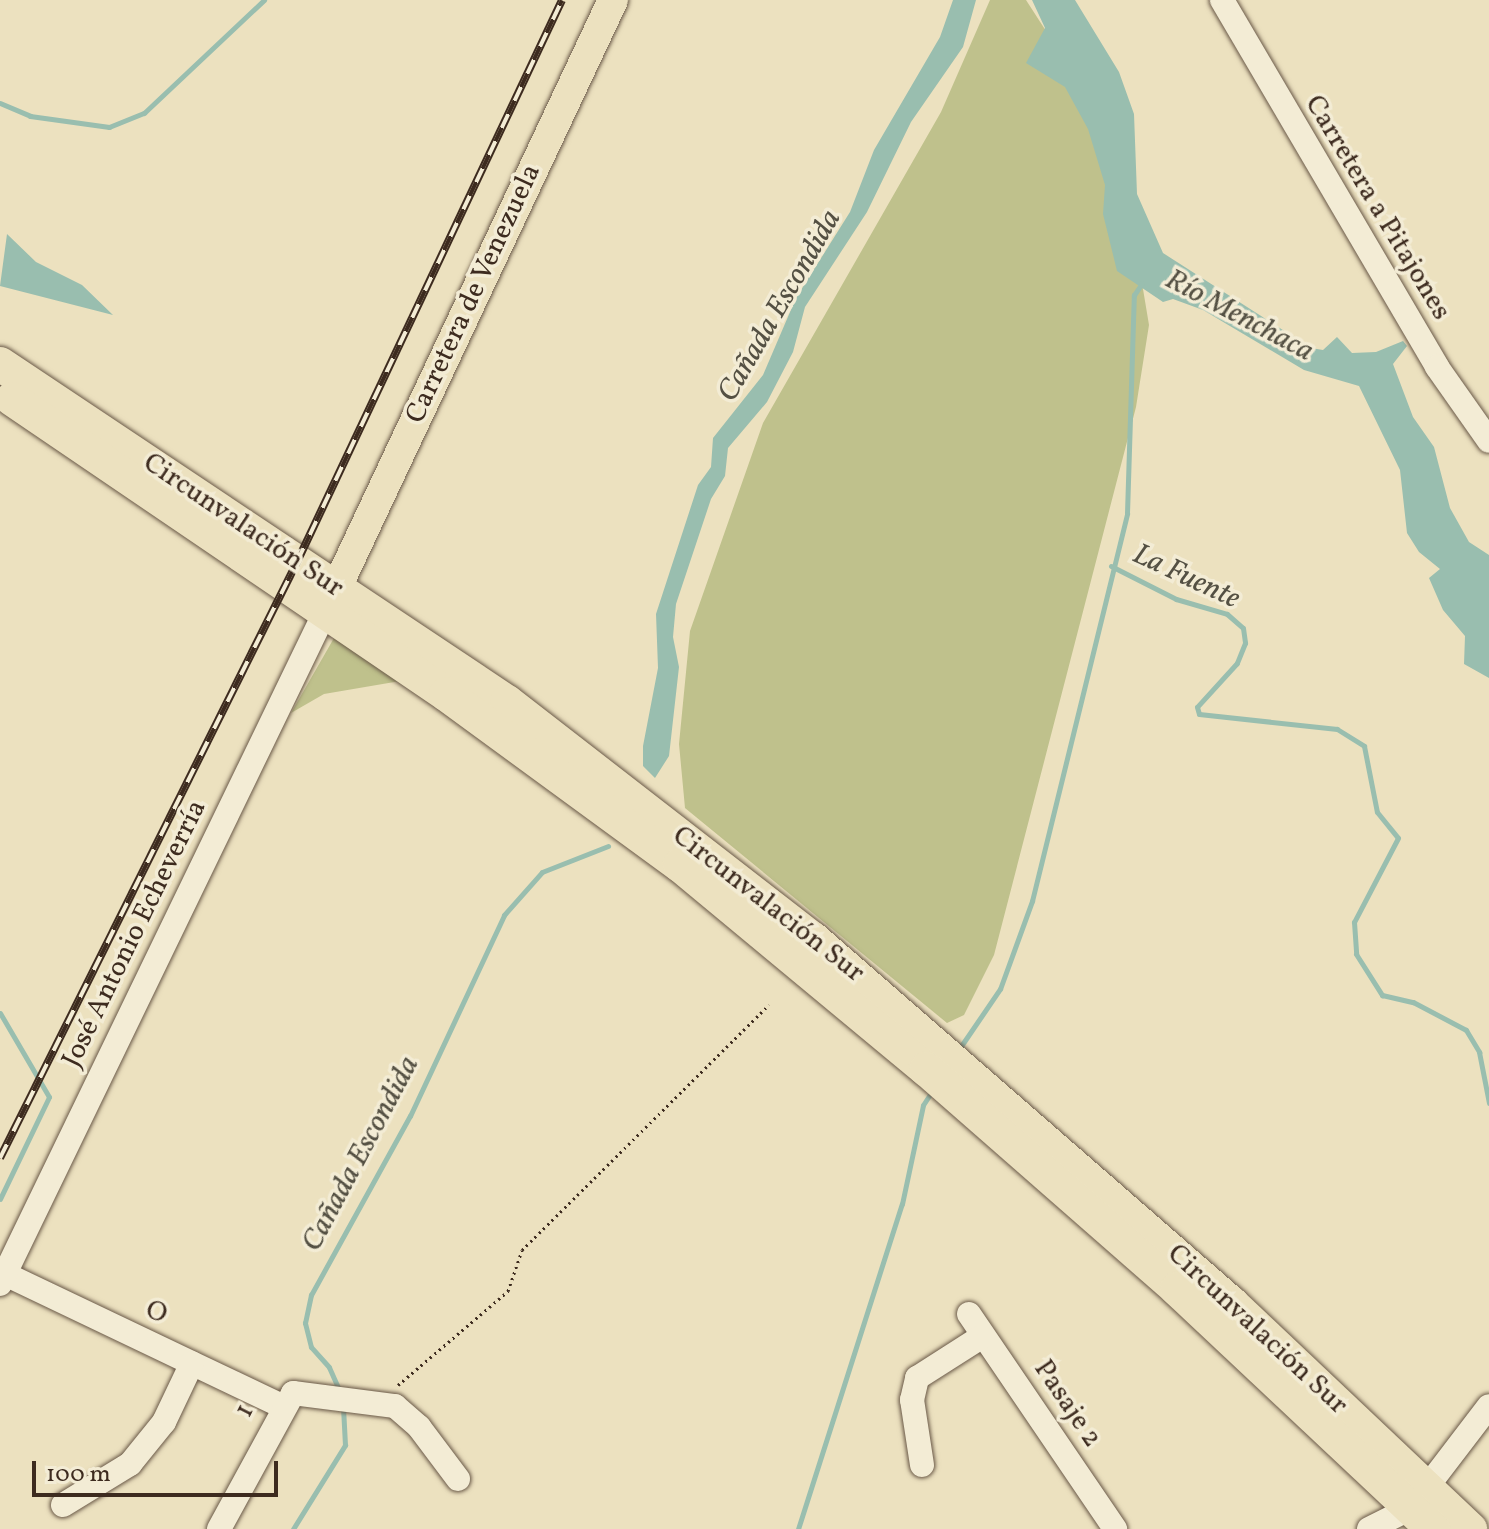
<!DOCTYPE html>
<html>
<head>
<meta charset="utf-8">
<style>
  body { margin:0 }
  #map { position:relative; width:1489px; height:1529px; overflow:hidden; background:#ece1bf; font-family:Vollkorn,serif }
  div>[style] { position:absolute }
  .green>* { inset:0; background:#bfc18c }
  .water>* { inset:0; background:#99beaf }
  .stream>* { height:5px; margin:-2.5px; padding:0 2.5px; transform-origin:2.5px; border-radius:2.5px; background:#99beaf }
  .path>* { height:3px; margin-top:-1.5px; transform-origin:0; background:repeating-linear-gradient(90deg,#3d2b1f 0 2px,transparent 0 6px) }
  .roads { filter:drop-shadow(0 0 2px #695847) drop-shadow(0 0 2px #695847) }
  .minor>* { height:24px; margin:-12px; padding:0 12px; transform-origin:12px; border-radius:12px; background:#f3ecd5 }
  .major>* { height:30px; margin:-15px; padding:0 15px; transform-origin:15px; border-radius:15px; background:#ece1bf }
  .highway>* { height:34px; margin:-17px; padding:0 17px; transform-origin:17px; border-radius:17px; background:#ece1bf }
  .rail>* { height:8px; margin-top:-4px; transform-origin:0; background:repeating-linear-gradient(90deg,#f3ecd5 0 15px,#3d2b1f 0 30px); box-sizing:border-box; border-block:2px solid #3d2b1f }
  span { translate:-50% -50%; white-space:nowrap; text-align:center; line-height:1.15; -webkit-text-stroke:7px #f3ecd5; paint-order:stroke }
  .street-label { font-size:28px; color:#3d2b1f }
  .water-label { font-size:30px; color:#545043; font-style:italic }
  .scale { position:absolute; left:32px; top:1461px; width:246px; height:36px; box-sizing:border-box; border:4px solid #3d2b1f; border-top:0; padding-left:10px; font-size:24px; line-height:28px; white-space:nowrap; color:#3d2b1f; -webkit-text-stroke:6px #f3ecd5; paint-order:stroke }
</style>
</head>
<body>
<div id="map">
  <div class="green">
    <i style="clip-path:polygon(990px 0,1026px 0,1046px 31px,1100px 150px,1142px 283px,1149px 325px,1136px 407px,994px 955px,964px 1015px,947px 1023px,685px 808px,679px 744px,690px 631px,763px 423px,941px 112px)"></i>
    <i style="clip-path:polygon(334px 638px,412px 679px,324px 694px,291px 713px)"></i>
  </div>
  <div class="water">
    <i style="clip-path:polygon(953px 0,976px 0,963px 47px,911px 122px,867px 212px,805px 307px,793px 352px,767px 402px,728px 448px,725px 476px,711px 499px,676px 604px,673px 637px,679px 667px,669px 756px,655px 778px,643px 766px,643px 746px,658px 668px,656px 614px,698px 485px,711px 467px,713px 438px,763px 375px,796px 298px,850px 212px,874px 150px,940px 37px)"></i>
    <i style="clip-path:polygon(1032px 0,1075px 0,1119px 72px,1134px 114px,1137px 194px,1163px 253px,1311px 348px,1323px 350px,1337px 337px,1352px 353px,1376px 352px,1403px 341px,1407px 346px,1393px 364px,1413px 417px,1434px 447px,1450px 508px,1469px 542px,1489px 555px,1489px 678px,1464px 664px,1465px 636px,1443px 610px,1429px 578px,1440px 569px,1419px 552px,1407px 533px,1400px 470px,1359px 386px,1304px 370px,1203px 310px,1173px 299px,1163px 302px,1117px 271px,1103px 214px,1105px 185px,1088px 129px,1065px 87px,1026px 63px,1045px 28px)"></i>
    <i style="clip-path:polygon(7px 234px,36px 262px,82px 285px,113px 315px,0 286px)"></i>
  </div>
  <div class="stream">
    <i style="left:0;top:103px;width:33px;rotate:23deg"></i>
    <i style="left:30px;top:116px;width:80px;rotate:7.9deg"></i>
    <i style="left:109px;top:127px;width:38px;rotate:-22deg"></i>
    <i style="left:144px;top:113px;width:165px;rotate:-43.3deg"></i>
    <i style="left:1111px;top:566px;width:73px;rotate:26.9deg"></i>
    <i style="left:1176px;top:599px;width:53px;rotate:16.4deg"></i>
    <i style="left:1227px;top:614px;width:21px;rotate:41deg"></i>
    <i style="left:1243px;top:628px;width:15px;rotate:82deg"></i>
    <i style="left:1245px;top:643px;width:22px;rotate:112deg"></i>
    <i style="left:1237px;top:663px;width:59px;rotate:132.3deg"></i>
    <i style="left:1197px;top:707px;width:7px;rotate:74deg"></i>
    <i style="left:1199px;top:714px;width:139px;rotate:6.2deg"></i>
    <i style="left:1337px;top:729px;width:32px;rotate:32deg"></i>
    <i style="left:1364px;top:746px;width:67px;rotate:78.9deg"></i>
    <i style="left:1377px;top:812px;width:33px;rotate:51deg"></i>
    <i style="left:1398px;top:838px;width:95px;rotate:117.6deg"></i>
    <i style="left:1354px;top:922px;width:32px;rotate:86deg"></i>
    <i style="left:1356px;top:954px;width:49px;rotate:57.6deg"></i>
    <i style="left:1382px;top:995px;width:32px;rotate:13deg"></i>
    <i style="left:1413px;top:1002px;width:60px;rotate:27.8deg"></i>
    <i style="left:1466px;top:1030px;width:26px;rotate:59deg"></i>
    <i style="left:1479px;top:1052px;width:52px;rotate:78.9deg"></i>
    <i style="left:0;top:1013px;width:97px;rotate:59.7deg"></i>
    <i style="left:49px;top:1097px;width:113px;rotate:115.7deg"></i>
    <i style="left:959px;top:1049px;width:73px;rotate:-55.7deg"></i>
    <i style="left:1000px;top:989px;width:94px;rotate:-70deg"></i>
    <i style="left:1032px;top:901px;width:399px;rotate:-76.2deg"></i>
    <i style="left:1127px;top:513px;width:218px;rotate:-88.2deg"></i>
    <i style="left:1134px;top:295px;width:14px;rotate:-56deg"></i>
    <i style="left:340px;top:1392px;width:27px;rotate:-114deg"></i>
    <i style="left:329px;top:1367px;width:27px;rotate:-132deg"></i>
    <i style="left:311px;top:1347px;width:25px;rotate:-104deg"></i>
    <i style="left:305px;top:1323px;width:29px;rotate:-78deg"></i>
    <i style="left:311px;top:1295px;width:205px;rotate:-61.1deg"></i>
    <i style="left:410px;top:1116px;width:222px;rotate:-64.9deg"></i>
    <i style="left:504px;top:915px;width:57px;rotate:-48.5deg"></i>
    <i style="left:542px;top:872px;width:71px;rotate:-21.5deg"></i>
    <i style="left:293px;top:1529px;width:99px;rotate:-58.2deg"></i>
    <i style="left:345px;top:1445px;width:39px;rotate:-93deg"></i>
    <i style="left:798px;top:1529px;width:341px;rotate:-72.3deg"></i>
    <i style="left:902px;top:1204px;width:101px;rotate:-78deg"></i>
    <i style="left:923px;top:1105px;width:17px;rotate:-57deg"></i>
  </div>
  <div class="path">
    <i style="left:398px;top:1385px;width:145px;rotate:-40.5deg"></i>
    <i style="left:508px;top:1291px;width:43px;rotate:-71.1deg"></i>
    <i style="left:522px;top:1250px;width:348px;rotate:-44.8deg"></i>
  </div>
  <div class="roads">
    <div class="minor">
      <i style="left:1222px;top:0;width:425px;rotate:59.6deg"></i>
      <i style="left:1437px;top:367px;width:90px;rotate:54.9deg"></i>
      <i style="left:5px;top:1274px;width:307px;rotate:25.5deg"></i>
      <i style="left:0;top:1284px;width:746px;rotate:-64.19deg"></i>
      <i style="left:969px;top:1314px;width:260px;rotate:55.8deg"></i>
      <i style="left:922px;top:1465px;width:66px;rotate:-98.7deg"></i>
      <i style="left:912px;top:1400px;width:23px;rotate:-77deg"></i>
      <i style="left:917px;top:1378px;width:76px;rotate:-32.6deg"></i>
      <i style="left:63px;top:1505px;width:79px;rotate:-31.5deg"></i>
      <i style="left:130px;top:1464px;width:54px;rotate:-51deg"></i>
      <i style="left:164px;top:1422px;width:65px;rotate:-64.6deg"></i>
      <i style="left:219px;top:1529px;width:155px;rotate:-61.4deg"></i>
      <i style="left:293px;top:1393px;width:103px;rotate:7.3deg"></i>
      <i style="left:395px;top:1406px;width:32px;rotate:41deg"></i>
      <i style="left:419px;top:1427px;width:65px;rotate:53.1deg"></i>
      <i style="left:1369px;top:1529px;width:47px;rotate:-26.6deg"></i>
      <i style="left:1411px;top:1508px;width:128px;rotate:-52.6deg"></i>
    </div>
    <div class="major">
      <i style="left:336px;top:589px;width:651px;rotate:-64.81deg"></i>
    </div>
    <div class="highway">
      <i style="left:0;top:364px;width:609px;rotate:33.69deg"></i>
      <i style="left:507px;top:702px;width:387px;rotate:37.8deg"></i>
      <i style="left:813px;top:939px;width:556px;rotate:41.06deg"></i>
      <i style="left:1232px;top:1304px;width:328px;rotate:43.4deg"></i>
      <i style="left:12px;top:399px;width:525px;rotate:34.2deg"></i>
      <i style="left:446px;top:694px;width:290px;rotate:36.2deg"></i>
      <i style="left:680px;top:865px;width:320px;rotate:39.7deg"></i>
      <i style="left:926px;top:1069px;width:334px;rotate:41.2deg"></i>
      <i style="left:1177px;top:1289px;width:351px;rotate:43.2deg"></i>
    </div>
  </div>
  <div class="rail">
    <i style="left:0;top:1158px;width:666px;rotate:-63.51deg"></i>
    <i style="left:297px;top:562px;width:621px;rotate:-64.75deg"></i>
  </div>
  <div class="street-label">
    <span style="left:1377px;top:208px;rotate:59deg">Carretera a Pitajones</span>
    <span style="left:474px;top:294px;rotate:-65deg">Carretera de Venezuela</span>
    <span style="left:243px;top:526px;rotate:34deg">Circunvalación Sur</span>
    <span style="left:768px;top:905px;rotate:38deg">Circunvalación Sur</span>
    <span style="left:135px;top:934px;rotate:-64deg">José Antonio Echeverría</span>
    <span style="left:156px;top:1313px;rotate:25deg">O</span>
    <span style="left:1257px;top:1330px;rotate:43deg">Circunvalación Sur</span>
    <span style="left:1067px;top:1404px;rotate:56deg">Pasaje 2</span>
    <span style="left:245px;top:1411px;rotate:-63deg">1</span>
  </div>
  <div class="water-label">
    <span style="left:780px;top:306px;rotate:-60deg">Cañada Escondida</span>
    <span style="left:1239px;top:316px;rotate:28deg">Río Menchaca</span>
    <span style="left:1186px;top:577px;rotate:25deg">La Fuente</span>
    <span style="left:361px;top:1154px;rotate:-62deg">Cañada Escondida</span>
  </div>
  <div class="scale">100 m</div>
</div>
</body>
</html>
